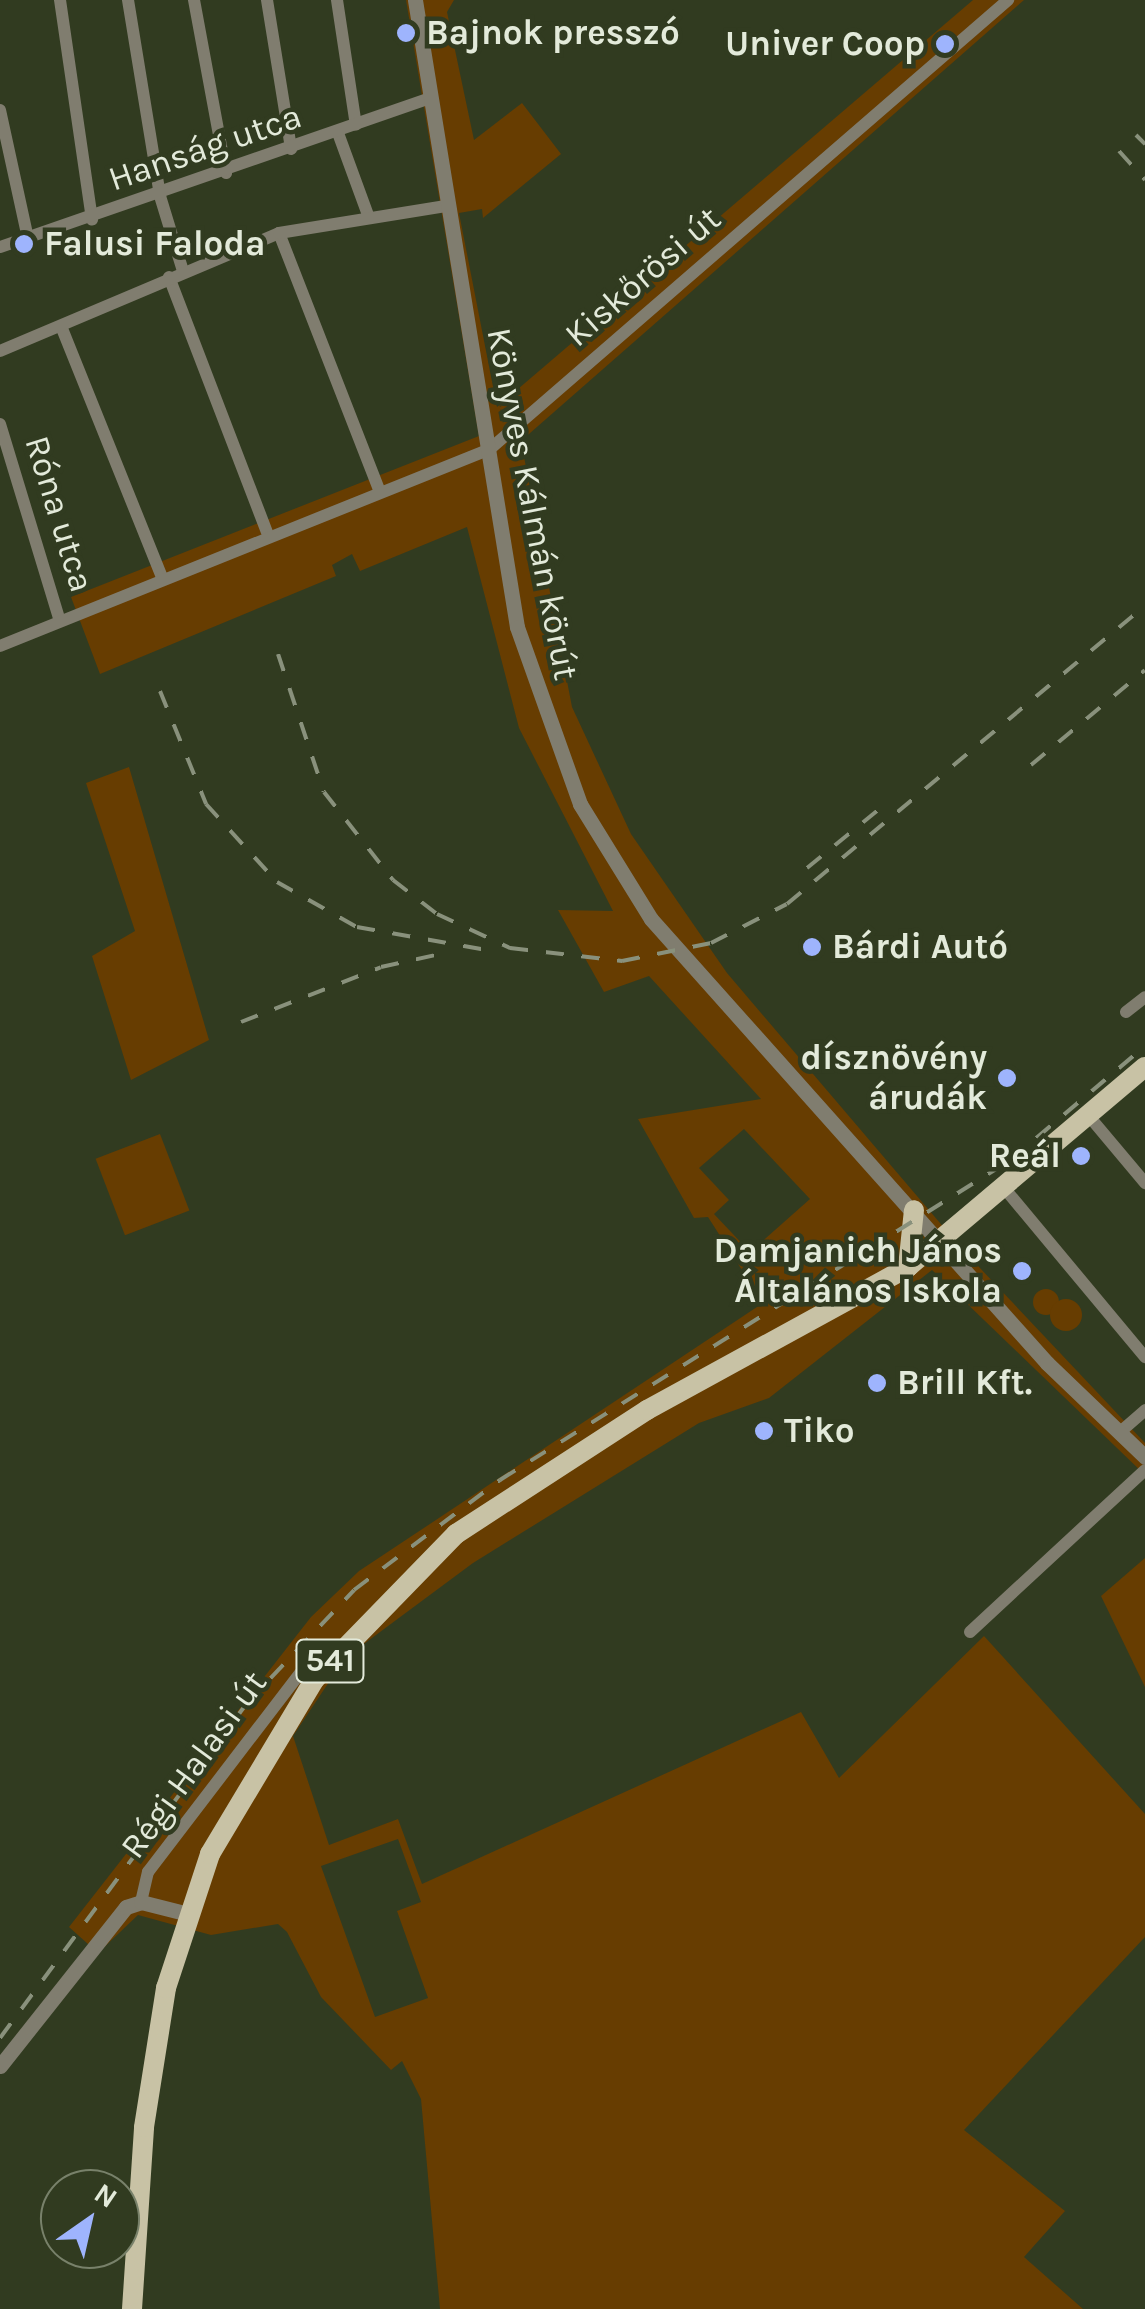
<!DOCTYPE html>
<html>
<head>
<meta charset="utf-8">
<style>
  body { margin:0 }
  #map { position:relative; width:1145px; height:2309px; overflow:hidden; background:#313b20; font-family:Karla,sans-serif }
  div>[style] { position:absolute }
  .green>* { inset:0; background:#673d01; transform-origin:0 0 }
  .round { border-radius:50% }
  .minor>* { height:12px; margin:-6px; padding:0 6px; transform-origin:6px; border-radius:6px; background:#807d6f }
  .tertiary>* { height:15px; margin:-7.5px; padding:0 7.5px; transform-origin:7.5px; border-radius:7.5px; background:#807d6f }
  .primary>* { height:20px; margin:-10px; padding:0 10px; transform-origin:10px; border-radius:10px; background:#c8c2a5 }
  .rail>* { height:4px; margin-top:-2px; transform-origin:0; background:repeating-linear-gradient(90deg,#89917c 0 18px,transparent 0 36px) }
  .dots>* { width:28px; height:28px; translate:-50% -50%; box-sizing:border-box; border:5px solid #313b20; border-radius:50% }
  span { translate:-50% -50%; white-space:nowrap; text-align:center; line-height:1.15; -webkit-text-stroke:9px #313b20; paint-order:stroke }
  .shield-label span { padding:2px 8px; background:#313b20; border:2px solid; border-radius:8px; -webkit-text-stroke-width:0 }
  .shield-label { font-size:32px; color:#e3eada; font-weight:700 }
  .poi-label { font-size:35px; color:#e3eada; font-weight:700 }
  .left { translate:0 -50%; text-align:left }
  .right { translate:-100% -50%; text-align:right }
  .street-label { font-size:35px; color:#e3eada }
  .north { position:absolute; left:40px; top:2169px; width:100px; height:100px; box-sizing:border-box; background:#313b20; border:2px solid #78816a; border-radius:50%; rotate:34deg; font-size:28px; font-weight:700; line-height:40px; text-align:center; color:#e3eada }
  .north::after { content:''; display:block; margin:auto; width:35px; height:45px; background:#9eb4fd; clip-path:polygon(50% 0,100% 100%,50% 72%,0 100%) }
</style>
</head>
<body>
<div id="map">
  <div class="green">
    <i style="clip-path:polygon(evenodd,406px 0,454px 0,447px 12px,474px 140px,522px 103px,561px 154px,483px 218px,482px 209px,459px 213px,497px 407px,973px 0,1024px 0,521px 441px,572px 707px,631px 834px,727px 973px,963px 1250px,1145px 1443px,1145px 1475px,932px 1270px,769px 1398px,699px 1423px,473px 1563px,345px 1658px,293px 1736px,329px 1845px,398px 1819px,422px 1884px,801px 1712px,839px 1778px,984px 1636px,1145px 1814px,1145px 1937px,964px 2130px,1065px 2211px,1024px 2257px,1083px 2309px,440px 2309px,421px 2099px,402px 2061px,391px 2070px,321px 1997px,287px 1932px,278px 1924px,211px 1935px,138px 1915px,98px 1953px,69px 1927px,311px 1617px,359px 1571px,763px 1303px,708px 1217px,694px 1218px,638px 1119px,761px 1099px,649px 976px,604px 992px,558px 910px,613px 911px,519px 728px,467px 527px,360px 571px,352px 554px,332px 565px,336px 576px,100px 674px,71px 597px,479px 436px,406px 0,744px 1129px,810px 1199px,750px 1252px,714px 1214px,729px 1200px,699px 1168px,744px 1129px,406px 0,398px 1839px,421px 1902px,397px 1911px,428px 1998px,375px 2017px,321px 1866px,398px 1839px)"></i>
    <i style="clip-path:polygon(129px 767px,209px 1040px,131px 1080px,92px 956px,135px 931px,86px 783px)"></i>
    <i style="left:160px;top:1134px;width:82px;height:69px;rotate:69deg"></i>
    <i class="round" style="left:1033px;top:1289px;width:26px;height:26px"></i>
    <i class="round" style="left:1050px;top:1299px;width:32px;height:32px"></i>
    <i style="clip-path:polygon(1145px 1558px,1145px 1687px,1101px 1596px)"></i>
  </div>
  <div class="minor">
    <i style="left:60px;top:0;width:222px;rotate:81.7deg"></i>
    <i style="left:128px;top:0;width:199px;rotate:80.7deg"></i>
    <i style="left:160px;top:196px;width:78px;rotate:73deg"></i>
    <i style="left:194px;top:0;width:176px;rotate:79.5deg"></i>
    <i style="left:267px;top:0;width:151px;rotate:80.8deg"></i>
    <i style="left:337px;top:0;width:126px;rotate:81.4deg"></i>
    <i style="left:0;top:110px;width:131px;rotate:77.7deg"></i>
    <i style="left:338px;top:133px;width:87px;rotate:69.9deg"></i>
    <i style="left:279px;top:233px;width:275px;rotate:68.7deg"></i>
    <i style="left:0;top:247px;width:455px;rotate:-19.1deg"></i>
    <i style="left:169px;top:277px;width:273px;rotate:69deg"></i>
    <i style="left:61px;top:326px;width:271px;rotate:68.1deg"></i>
    <i style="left:0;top:351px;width:303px;rotate:-22.9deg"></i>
    <i style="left:279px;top:233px;width:169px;rotate:-9.2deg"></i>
    <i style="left:0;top:424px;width:206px;rotate:73.1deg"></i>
    <i style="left:0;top:646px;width:528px;rotate:-21.9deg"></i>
    <i style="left:490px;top:449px;width:686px;rotate:-40.92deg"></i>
    <i style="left:1126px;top:1012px;width:24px;rotate:-38deg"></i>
    <i style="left:1088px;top:1115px;width:89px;rotate:50deg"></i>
    <i style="left:1005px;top:1189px;width:219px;rotate:50.2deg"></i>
    <i style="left:1119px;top:1433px;width:35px;rotate:-41deg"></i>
    <i style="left:970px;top:1632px;width:238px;rotate:-42.8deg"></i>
    <i style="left:141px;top:1902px;width:31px;rotate:-77deg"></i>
    <i style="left:148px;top:1872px;width:258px;rotate:-52.6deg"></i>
  </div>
  <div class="tertiary">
    <i style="left:415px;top:0;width:635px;rotate:80.76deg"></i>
    <i style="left:517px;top:627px;width:188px;rotate:70.4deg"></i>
    <i style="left:580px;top:804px;width:135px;rotate:58.3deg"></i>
    <i style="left:651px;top:919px;width:595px;rotate:48.27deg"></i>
    <i style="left:1047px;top:1363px;width:136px;rotate:43.8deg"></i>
    <i style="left:0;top:2066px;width:203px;rotate:-51.6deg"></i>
    <i style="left:126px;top:1907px;width:16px;rotate:-18deg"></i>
    <i style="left:141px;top:1902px;width:49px;rotate:14.3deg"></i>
  </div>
  <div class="primary">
    <i style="left:908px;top:1267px;width:57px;rotate:-84deg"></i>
    <i style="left:132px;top:2309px;width:182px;rotate:-86.2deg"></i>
    <i style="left:144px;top:2127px;width:141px;rotate:-81deg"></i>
    <i style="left:166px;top:1988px;width:141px;rotate:-71.8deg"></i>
    <i style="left:210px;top:1854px;width:203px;rotate:-59.1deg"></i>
    <i style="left:314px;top:1680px;width:204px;rotate:-45.8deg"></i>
    <i style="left:456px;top:1534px;width:228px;rotate:-33deg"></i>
    <i style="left:647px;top:1410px;width:298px;rotate:-28.7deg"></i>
    <i style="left:908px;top:1267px;width:310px;rotate:-40.2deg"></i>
  </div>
  <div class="rail">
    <i style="left:1136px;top:135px;width:13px;rotate:45deg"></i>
    <i style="left:1119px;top:151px;width:39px;rotate:48deg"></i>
    <i style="left:278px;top:654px;width:145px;rotate:71.6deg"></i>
    <i style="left:324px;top:792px;width:112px;rotate:51.9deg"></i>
    <i style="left:393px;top:880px;width:56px;rotate:37.7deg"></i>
    <i style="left:437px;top:914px;width:81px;rotate:25deg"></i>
    <i style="left:510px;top:948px;width:113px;rotate:6.6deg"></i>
    <i style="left:622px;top:961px;width:91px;rotate:-11.4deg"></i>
    <i style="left:711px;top:943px;width:85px;rotate:-27.2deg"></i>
    <i style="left:787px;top:904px;width:466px;rotate:-39.8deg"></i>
    <i style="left:160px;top:691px;width:122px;rotate:67.8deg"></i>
    <i style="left:206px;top:804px;width:105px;rotate:47.7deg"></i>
    <i style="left:277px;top:882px;width:92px;rotate:29.4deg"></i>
    <i style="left:357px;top:927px;width:143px;rotate:10.1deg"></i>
    <i style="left:1031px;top:765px;width:148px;rotate:-39.8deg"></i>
    <i style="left:807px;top:868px;width:104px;rotate:-39.2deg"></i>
    <i style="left:241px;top:1022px;width:150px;rotate:-21.4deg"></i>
    <i style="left:381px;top:967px;width:60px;rotate:-12.4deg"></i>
    <i style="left:0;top:2038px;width:415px;rotate:-53.6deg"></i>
    <i style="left:246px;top:1704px;width:157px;rotate:-46.5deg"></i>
    <i style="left:354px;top:1590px;width:183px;rotate:-37deg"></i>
    <i style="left:500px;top:1480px;width:601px;rotate:-32.08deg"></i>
    <i style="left:1009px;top:1161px;width:178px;rotate:-40.2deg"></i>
  </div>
  <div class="dots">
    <i style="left:406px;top:33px;background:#9eb4fd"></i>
    <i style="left:945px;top:44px;background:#9eb4fd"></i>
    <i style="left:24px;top:244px;background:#9eb4fd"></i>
    <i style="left:812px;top:947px;background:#9eb4fd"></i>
    <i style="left:1007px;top:1078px;background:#9eb4fd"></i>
    <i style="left:1081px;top:1156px;background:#9eb4fd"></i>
    <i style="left:1022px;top:1271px;background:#9eb4fd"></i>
    <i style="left:877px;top:1383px;background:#9eb4fd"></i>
    <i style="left:764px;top:1431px;background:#9eb4fd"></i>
  </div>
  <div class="shield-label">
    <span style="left:330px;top:1661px">541</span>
  </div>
  <div class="poi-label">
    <span class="left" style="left:426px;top:33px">Bajnok presszó</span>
    <span class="right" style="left:925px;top:44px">Univer Coop</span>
    <span class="left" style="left:44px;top:244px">Falusi Faloda</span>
    <span class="left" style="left:832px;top:947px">Bárdi Autó</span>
    <span class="right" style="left:987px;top:1078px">dísznövény<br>árudák</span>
    <span class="right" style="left:1061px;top:1156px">Reál</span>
    <span class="right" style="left:1002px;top:1271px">Damjanich János<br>Általános Iskola</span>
    <span class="left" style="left:897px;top:1383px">Brill Kft.</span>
    <span class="left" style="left:784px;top:1431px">Tiko</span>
  </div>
  <div class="street-label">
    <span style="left:205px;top:148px;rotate:-19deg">Hanság utca</span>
    <span style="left:643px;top:277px;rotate:-41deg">Kiskőrösi út</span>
    <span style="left:532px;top:504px;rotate:79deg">Könyves Kálmán körút</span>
    <span style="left:59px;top:514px;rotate:73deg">Róna utca</span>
    <span style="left:194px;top:1765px;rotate:-54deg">Régi Halasi út</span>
  </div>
  <div class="north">N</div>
</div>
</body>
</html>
